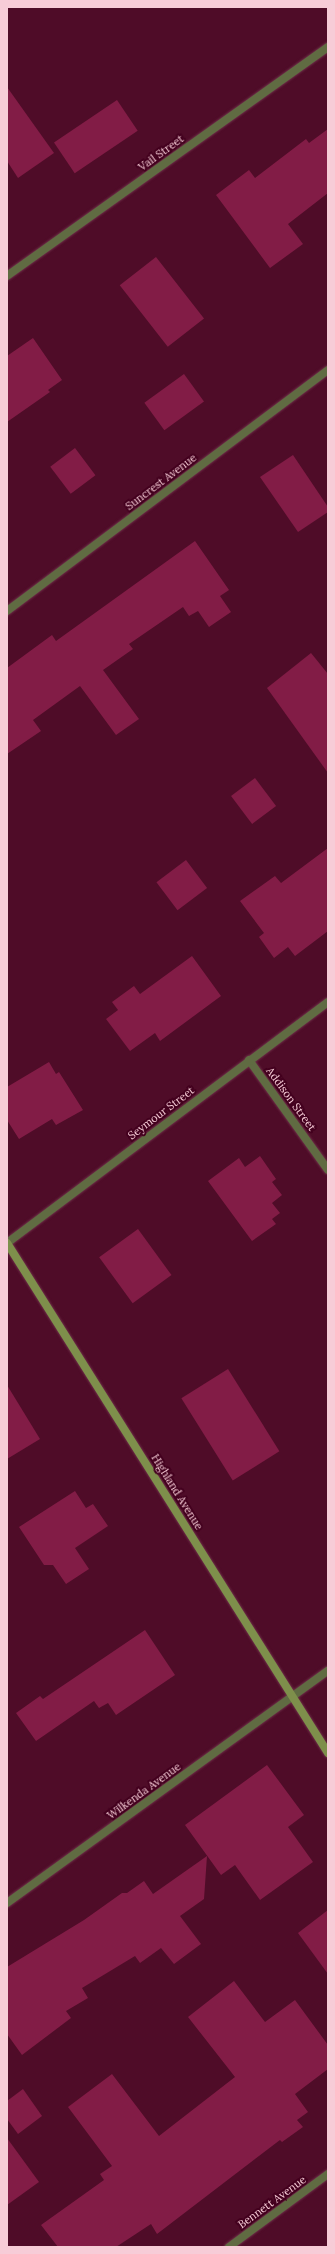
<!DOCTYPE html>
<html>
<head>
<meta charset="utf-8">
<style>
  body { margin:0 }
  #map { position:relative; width:335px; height:2254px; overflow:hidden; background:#4f0c28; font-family:Lora,serif }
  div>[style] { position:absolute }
  .building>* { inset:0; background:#821c46; transform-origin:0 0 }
  .roads { filter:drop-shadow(0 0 1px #6d2f48) drop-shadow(0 0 1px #6d2f48) }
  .minor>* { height:8px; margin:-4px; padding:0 4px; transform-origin:4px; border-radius:4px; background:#606b42 }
  .secondary>* { height:8px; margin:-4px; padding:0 4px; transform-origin:4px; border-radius:4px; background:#7e8f4b }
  span { translate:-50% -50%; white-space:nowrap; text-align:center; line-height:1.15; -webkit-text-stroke:4px #43001e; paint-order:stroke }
  .street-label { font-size:11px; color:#f7ccd7 }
  .frame { position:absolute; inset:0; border:8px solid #f7ccd7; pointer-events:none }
</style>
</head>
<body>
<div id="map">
  <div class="building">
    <i style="clip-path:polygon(7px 87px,54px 153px,18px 178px,7px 161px)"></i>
    <i style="left:117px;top:100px;width:37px;height:76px;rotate:56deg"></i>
    <i style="clip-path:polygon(328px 129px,328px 193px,288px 224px,303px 244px,270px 268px,216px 195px,249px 170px,255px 178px,306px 139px,309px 143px)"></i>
    <i style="left:156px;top:257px;width:78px;height:46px;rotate:52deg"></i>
    <i style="clip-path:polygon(33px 338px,62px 380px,48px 390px,50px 392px,7px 422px,7px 356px)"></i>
    <i style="left:184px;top:374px;width:34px;height:49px;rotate:54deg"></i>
    <i style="left:75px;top:448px;width:34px;height:31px;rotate:53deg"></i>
    <i style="clip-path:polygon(293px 455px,328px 507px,328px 512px,298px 532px,260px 477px)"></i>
    <i style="clip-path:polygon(195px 541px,229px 590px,220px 596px,231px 612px,209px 627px,198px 611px,189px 616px,183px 607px,129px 644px,133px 649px,103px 670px,139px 719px,116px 735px,80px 686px,33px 720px,41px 731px,7px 754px,7px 668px,52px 635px,56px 641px)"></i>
    <i style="clip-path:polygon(311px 653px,328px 674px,328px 773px,267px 688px)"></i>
    <i style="left:255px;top:778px;width:35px;height:30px;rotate:53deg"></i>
    <i style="clip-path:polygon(328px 848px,328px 931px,295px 956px,288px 947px,274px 958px,259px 937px,264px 933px,240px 901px,275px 876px,281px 883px)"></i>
    <i style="left:186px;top:860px;width:35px;height:37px;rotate:53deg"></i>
    <i style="clip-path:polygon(192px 956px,221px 996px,160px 1041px,155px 1033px,130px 1051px,106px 1019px,118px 1010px,112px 1002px,134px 986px,140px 994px)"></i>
    <i style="clip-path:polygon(49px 1062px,56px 1074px,59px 1072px,83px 1110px,56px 1125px,52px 1119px,19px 1139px,7px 1120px,7px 1087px)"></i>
    <i style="clip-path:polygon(260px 1156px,276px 1179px,272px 1182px,282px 1195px,272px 1203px,280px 1213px,272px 1219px,276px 1224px,252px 1241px,208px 1181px,239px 1158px,245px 1167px)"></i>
    <i style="left:138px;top:1229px;width:57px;height:48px;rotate:54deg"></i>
    <i style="left:228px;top:1369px;width:97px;height:55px;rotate:58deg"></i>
    <i style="clip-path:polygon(7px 1385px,40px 1439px,7px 1459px)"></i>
    <i style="clip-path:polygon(75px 1491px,86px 1508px,93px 1504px,108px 1526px,75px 1548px,89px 1569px,66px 1584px,53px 1565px,44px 1565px,19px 1527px)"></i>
    <i style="clip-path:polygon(145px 1630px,175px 1675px,116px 1715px,108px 1703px,99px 1708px,94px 1701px,36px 1741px,16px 1713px,40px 1696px,43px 1699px)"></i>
    <i style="clip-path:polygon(267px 1765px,304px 1815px,288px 1827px,313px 1862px,260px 1900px,235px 1865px,221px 1875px,185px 1825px)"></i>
    <i style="clip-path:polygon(207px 1856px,204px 1899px,180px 1916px,201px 1944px,174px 1964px,161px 1948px,140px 1963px,135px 1956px,82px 1988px,88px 1998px,66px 2011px,71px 2018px,22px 2055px,7px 2034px,7px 1967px,84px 1920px,122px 1893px,127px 1893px,144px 1881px,153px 1894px)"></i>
    <i style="clip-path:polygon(328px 1910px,328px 1974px,298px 1933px)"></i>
    <i style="clip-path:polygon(234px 1981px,265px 2022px,295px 2000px,328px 2045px,328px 2069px,295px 2094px,308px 2112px,297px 2120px,303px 2127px,282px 2142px,280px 2140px,157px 2234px,151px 2224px,116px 2247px,58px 2247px,41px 2225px,104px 2180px,100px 2174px,112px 2166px,68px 2107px,112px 2074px,159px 2136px,235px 2077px,188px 2017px)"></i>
    <i style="clip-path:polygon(23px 2089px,42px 2116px,18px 2134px,7px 2119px,7px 2101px)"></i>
    <i style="clip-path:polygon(7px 2138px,39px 2182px,7px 2205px)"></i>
  </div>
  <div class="roads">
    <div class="minor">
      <i style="left:7px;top:276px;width:394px;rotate:-35.5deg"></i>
      <i style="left:7px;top:611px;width:401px;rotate:-36.9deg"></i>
      <i style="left:249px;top:1060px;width:135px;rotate:54.3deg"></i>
      <i style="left:7px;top:1243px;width:401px;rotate:-36.9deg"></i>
      <i style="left:7px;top:1903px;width:396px;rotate:-35.9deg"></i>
      <i style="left:229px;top:2247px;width:123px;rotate:-36.4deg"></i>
    </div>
    <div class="secondary">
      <i style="left:7px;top:1243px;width:603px;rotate:57.81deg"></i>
    </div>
  </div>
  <div class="street-label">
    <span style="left:161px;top:153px;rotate:-36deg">Vail Street</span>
    <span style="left:161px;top:482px;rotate:-37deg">Suncrest Avenue</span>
    <span style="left:291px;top:1099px;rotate:54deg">Addison Street</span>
    <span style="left:161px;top:1113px;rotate:-37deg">Seymour Street</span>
    <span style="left:177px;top:1492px;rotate:58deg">Highland Avenue</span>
    <span style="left:144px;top:1791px;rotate:-36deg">Wilkenda Avenue</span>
    <span style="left:272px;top:2202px;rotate:-36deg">Bennett Avenue</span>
  </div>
  <div class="frame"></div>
</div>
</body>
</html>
